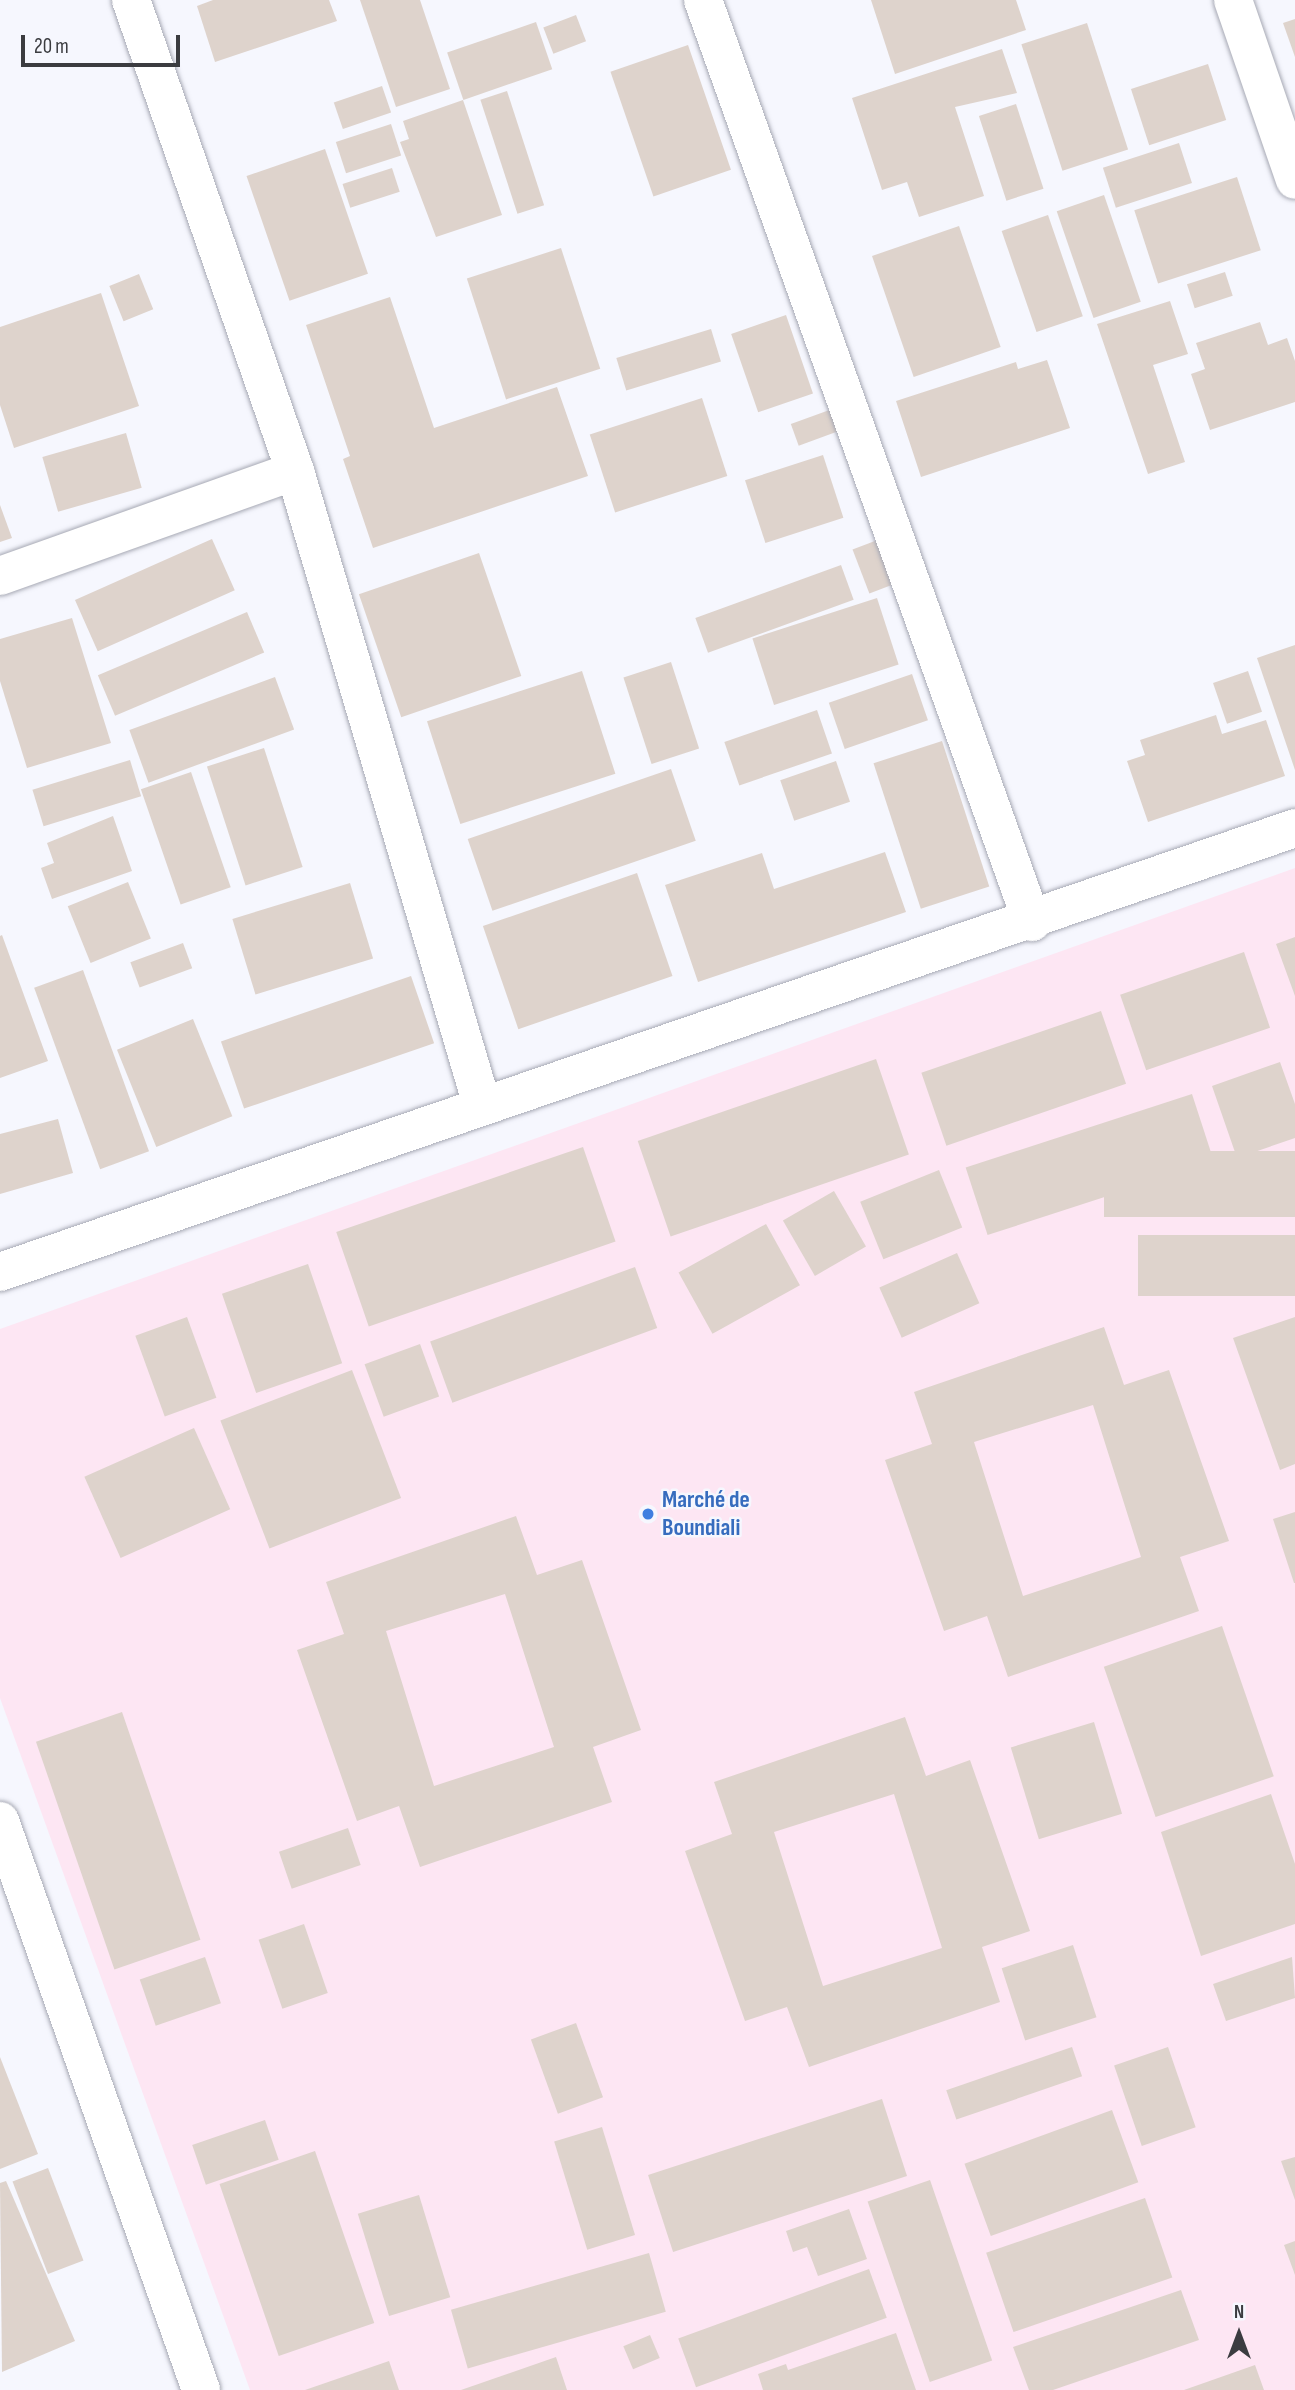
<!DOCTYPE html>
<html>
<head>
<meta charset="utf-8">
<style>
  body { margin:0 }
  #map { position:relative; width:1295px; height:2390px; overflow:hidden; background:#f6f7fe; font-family:"Sofia Sans Condensed",sans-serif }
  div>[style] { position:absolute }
  .commercial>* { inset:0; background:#fde6f3 }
  .building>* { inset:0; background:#ded3cc; transform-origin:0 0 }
  .roads { filter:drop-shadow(0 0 2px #a7a9b4) drop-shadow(0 0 2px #a7a9b4) }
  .minor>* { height:38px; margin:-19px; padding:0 19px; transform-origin:19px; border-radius:19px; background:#fff }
  .major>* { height:38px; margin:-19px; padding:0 19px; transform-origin:19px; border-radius:19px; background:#fff }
  .dots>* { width:19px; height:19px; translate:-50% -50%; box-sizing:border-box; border:4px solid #f6f7fe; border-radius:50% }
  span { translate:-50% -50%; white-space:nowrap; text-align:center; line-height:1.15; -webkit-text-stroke:5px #f6f7fe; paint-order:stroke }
  .shop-label { font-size:24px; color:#366cbe; font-weight:700 }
  .left { translate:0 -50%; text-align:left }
  .north { position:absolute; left:1204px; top:2299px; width:70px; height:70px; -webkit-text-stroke:5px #f6f7fe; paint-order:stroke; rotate:0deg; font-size:19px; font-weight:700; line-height:28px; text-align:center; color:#3b3c40 }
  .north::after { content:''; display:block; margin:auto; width:24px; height:32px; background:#3b3c40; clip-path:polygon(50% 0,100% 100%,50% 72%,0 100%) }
  .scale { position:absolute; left:21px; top:35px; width:159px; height:32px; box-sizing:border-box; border:4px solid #3b3c40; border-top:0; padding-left:9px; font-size:21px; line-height:24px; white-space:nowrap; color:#3b3c40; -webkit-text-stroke:5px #f6f7fe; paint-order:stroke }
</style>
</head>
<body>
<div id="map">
  <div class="commercial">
    <i style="clip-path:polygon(1295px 868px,1295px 2390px,250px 2390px,0 1698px,0 1329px)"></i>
  </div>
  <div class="building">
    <i style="clip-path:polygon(213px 0,329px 0,337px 21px,215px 62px,197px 6px)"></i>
    <i style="clip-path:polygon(360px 0,420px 0,450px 89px,396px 107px)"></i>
    <i style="clip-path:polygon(871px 0,1016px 0,1026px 30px,895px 74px)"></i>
    <i style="left:576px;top:15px;width:28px;height:35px;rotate:69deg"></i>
    <i style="clip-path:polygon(1295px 19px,1295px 57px,1283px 23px)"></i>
    <i style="left:536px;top:22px;width:50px;height:94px;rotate:71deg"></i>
    <i style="left:1087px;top:23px;width:133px;height:69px;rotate:72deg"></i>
    <i style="left:688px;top:45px;width:132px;height:82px;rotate:71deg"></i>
    <i style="clip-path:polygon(1002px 49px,1017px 93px,955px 107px,984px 196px,919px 217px,907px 182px,882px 190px,852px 98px)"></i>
    <i style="left:1208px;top:64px;width:59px;height:81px;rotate:72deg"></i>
    <i style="left:382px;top:86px;width:28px;height:51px;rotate:71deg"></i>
    <i style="left:507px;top:91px;width:120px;height:28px;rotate:72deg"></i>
    <i style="clip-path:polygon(463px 100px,502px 215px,436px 237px,400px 142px,409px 139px,403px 121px)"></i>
    <i style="left:1016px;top:104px;width:89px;height:39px;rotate:72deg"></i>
    <i style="left:391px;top:124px;width:33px;height:58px;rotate:72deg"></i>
    <i style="left:1179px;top:143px;width:42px;height:80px;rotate:72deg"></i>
    <i style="left:325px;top:149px;width:132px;height:83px;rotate:71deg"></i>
    <i style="left:392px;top:168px;width:25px;height:52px;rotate:72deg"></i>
    <i style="left:1237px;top:177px;width:77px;height:108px;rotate:72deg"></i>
    <i style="left:1104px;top:195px;width:113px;height:50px;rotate:71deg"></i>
    <i style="left:1048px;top:215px;width:107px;height:49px;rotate:71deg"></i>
    <i style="left:959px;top:226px;width:128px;height:92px;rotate:71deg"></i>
    <i style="left:561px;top:248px;width:127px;height:99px;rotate:72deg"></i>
    <i style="left:1225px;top:272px;width:25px;height:40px;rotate:72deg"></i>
    <i style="left:139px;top:274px;width:38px;height:32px;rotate:68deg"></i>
    <i style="clip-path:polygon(101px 293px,139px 406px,14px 448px,0 405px,0 327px)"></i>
    <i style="clip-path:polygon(390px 297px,434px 428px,557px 387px,588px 476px,373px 548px,343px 459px,350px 456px,306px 325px)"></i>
    <i style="clip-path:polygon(1170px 301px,1188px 354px,1153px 365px,1185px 462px,1148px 474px,1097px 324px)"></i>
    <i style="left:786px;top:315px;width:83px;height:58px;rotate:71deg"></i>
    <i style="clip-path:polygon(1260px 322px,1268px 345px,1287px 338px,1295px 361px,1295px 402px,1210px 430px,1191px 374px,1205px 369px,1196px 343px)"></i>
    <i style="left:711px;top:329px;width:34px;height:99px;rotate:73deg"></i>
    <i style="clip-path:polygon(1047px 360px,1070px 428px,921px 477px,896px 401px,1016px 362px,1018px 369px)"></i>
    <i style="left:702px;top:398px;width:82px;height:118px;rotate:72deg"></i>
    <i style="left:835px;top:408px;width:23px;height:47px;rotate:70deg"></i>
    <i style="left:126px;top:433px;width:57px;height:87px;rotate:74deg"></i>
    <i style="left:823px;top:455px;width:66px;height:82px;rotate:72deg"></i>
    <i style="clip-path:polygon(0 505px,12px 538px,0 542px)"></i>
    <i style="left:888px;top:536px;width:47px;height:38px;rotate:69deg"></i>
    <i style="left:212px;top:539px;width:56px;height:150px;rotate:66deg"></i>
    <i style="left:479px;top:553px;width:130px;height:127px;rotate:71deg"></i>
    <i style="left:841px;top:565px;width:37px;height:155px;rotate:70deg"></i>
    <i style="left:877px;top:598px;width:70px;height:131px;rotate:72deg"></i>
    <i style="left:247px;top:612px;width:44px;height:162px;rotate:67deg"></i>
    <i style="clip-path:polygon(72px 618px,111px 743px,27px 768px,0 681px,0 639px)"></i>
    <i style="clip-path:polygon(1295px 645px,1295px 770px,1257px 658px)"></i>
    <i style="left:671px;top:662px;width:91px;height:50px;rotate:72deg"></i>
    <i style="left:582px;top:671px;width:108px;height:163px;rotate:72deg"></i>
    <i style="left:1248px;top:671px;width:43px;height:37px;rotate:71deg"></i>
    <i style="left:912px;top:674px;width:49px;height:88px;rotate:71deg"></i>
    <i style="left:275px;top:677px;width:56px;height:155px;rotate:70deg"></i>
    <i style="left:817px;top:710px;width:46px;height:98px;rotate:71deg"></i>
    <i style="clip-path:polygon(1216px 715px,1222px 734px,1266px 720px,1285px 776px,1148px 822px,1127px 761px,1145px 755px,1140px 740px)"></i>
    <i style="left:942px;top:741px;width:153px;height:72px;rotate:72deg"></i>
    <i style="left:264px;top:748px;width:125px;height:60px;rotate:72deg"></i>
    <i style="left:130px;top:760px;width:38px;height:102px;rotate:73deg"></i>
    <i style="left:836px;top:761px;width:43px;height:59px;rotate:71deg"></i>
    <i style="left:671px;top:769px;width:76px;height:215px;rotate:71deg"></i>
    <i style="left:191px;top:772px;width:122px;height:53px;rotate:71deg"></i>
    <i style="clip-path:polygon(113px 816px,132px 871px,52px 899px,41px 868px,54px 863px,47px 843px)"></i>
    <i style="clip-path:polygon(885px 852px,906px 912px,698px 982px,665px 885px,762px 853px,774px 889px)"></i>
    <i style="left:637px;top:873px;width:109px;height:163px;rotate:71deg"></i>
    <i style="left:128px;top:882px;width:61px;height:65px;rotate:68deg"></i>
    <i style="left:350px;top:883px;width:79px;height:123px;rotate:73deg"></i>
    <i style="clip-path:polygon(2px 935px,48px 1061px,0 1078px,0 936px)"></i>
    <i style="clip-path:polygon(1295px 937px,1295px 996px,1276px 944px)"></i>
    <i style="left:183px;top:943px;width:27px;height:56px;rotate:70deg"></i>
    <i style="left:1244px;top:952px;width:80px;height:131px;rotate:71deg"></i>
    <i style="left:83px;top:970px;width:193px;height:52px;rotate:70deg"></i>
    <i style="left:411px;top:976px;width:71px;height:201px;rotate:71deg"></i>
    <i style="left:1101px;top:1011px;width:77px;height:190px;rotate:71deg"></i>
    <i style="left:193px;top:1019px;width:105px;height:82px;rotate:68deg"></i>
    <i style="left:876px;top:1059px;width:101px;height:252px;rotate:71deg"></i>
    <i style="clip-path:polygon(1280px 1062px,1295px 1104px,1295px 1138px,1237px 1158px,1212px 1086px)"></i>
    <i style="left:1192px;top:1094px;width:71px;height:238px;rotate:72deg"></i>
    <i style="clip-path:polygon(58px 1119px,73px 1173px,0 1194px,0 1134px)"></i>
    <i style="left:583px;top:1147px;width:100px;height:261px;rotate:71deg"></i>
    <i style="left:1295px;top:1151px;width:66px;height:191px;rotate:90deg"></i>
    <i style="left:939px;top:1170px;width:62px;height:85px;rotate:68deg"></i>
    <i style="left:834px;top:1191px;width:64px;height:59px;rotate:60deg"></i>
    <i style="left:766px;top:1224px;width:70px;height:100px;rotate:61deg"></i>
    <i style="left:1295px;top:1235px;width:61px;height:157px;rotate:90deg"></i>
    <i style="left:957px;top:1253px;width:55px;height:85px;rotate:66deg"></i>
    <i style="left:308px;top:1264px;width:105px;height:91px;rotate:71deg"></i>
    <i style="left:635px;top:1267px;width:65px;height:218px;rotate:70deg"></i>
    <i style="left:187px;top:1317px;width:86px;height:55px;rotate:70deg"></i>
    <i style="clip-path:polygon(1295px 1317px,1295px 1464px,1280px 1470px,1233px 1338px)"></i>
    <i style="clip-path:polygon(evenodd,1104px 1327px,1124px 1385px,1169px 1370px,1229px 1541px,1180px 1557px,1199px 1611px,1008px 1677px,987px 1616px,944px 1631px,885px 1460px,932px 1444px,914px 1392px,1104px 1327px,1093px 1405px,1141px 1557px,1023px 1596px,974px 1442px,1093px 1405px)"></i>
    <i style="left:420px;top:1344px;width:56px;height:59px;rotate:70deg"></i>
    <i style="left:352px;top:1370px;width:137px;height:141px;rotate:69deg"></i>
    <i style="left:194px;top:1428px;width:89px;height:120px;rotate:66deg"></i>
    <i style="clip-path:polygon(1295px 1512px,1295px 1583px,1294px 1583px,1273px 1519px)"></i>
    <i style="clip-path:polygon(evenodd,516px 1516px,537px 1575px,582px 1560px,641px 1730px,593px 1747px,612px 1802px,420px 1867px,399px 1806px,357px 1821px,297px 1650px,344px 1634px,326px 1582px,516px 1516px,505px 1594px,554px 1747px,434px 1786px,386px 1631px,505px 1594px)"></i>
    <i style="left:1222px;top:1626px;width:159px;height:125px;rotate:71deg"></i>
    <i style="left:122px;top:1712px;width:241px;height:91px;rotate:71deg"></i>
    <i style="clip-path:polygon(evenodd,905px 1717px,926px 1776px,970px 1760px,1030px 1931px,982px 1947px,1000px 2002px,809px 2067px,787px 2007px,745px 2021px,685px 1851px,732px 1834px,714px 1782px,905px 1717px,894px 1794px,942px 1948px,823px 1986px,774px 1832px,894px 1794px)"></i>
    <i style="left:1094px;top:1722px;width:96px;height:87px;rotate:73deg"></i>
    <i style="clip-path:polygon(1271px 1794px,1295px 1864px,1295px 1924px,1201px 1956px,1161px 1832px)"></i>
    <i style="left:348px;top:1828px;width:39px;height:73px;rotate:71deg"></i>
    <i style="left:304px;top:1924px;width:73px;height:48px;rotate:71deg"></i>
    <i style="left:1073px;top:1945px;width:76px;height:75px;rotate:72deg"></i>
    <i style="left:205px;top:1957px;width:49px;height:69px;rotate:71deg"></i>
    <i style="clip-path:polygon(1292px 1957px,1295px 1998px,1226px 2021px,1213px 1984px)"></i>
    <i style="left:576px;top:2023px;width:79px;height:48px;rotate:70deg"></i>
    <i style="left:1072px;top:2047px;width:31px;height:133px;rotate:71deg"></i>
    <i style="left:1168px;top:2047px;width:85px;height:57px;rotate:71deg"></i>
    <i style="clip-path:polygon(0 2057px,38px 2154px,0 2169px)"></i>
    <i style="left:882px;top:2099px;width:81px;height:246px;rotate:72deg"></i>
    <i style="left:1112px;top:2110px;width:77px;height:157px;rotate:70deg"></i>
    <i style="left:265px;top:2120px;width:42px;height:77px;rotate:71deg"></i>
    <i style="left:602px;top:2127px;width:113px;height:50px;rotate:73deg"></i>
    <i style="left:315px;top:2151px;width:182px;height:101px;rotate:71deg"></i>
    <i style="clip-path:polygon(1295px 2157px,1295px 2200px,1281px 2161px)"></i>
    <i style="left:48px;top:2168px;width:99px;height:38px;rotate:69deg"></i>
    <i style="left:930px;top:2180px;width:191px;height:66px;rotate:71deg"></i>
    <i style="clip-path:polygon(6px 2181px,75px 2341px,2px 2372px,0 2183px)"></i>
    <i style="left:419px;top:2195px;width:107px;height:64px;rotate:73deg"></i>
    <i style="left:1145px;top:2198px;width:84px;height:168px;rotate:71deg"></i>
    <i style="clip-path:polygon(849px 2209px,867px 2259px,818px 2276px,807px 2247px,793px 2252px,786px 2231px)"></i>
    <i style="clip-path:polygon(1295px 2241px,1295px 2275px,1284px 2245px)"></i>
    <i style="left:649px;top:2253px;width:61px;height:206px;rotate:74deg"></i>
    <i style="left:869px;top:2269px;width:52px;height:203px;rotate:70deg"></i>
    <i style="clip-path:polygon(1181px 2290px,1199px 2340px,1053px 2390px,1029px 2390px,1013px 2347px)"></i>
    <i style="clip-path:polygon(896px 2333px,916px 2390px,763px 2390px,758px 2374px,786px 2364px,788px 2370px)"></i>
    <i style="left:650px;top:2335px;width:25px;height:29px;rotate:67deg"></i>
    <i style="clip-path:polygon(556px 2357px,567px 2390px,461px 2390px)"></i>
    <i style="clip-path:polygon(389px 2361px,399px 2390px,305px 2390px)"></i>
    <i style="clip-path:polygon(1255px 2365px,1264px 2390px,1184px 2390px)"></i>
  </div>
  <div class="roads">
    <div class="minor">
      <i style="left:131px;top:0;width:499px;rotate:70.8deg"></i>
      <i style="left:295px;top:471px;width:661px;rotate:73.57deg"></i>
      <i style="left:703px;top:0;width:979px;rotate:70.36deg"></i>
      <i style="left:1233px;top:0;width:190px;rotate:71deg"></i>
      <i style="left:0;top:576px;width:313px;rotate:-19.6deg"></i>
      <i style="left:0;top:1821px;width:603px;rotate:70.54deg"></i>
    </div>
    <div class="major">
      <i style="left:0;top:1272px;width:1369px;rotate:-18.92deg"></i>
    </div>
  </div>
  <div class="dots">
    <i style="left:648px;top:1514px;background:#3f7fe0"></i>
  </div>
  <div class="shop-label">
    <span class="left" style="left:662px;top:1514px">Marché de<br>Boundiali</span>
  </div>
  <div class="north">N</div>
  <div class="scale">20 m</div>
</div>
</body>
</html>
